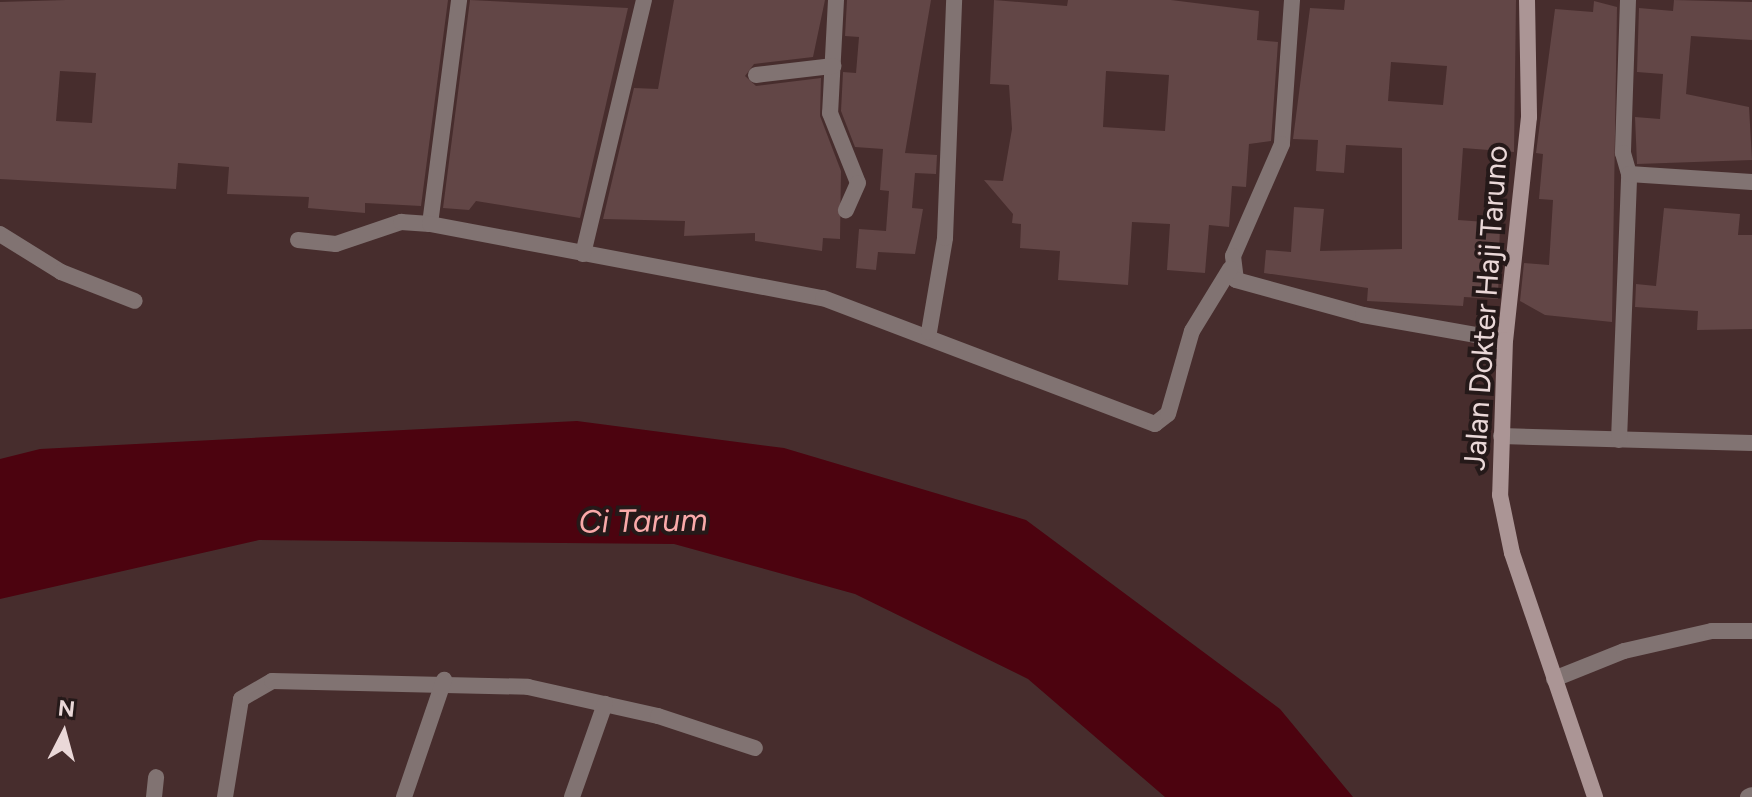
<!DOCTYPE html>
<html>
<head>
<meta charset="utf-8">
<style>
  body { margin:0 }
  #map { position:relative; width:1752px; height:797px; overflow:hidden; background:#472d2d; font-family:Figtree,sans-serif }
  div>[style] { position:absolute }
  .water>* { inset:0; background:#4c030f }
  .building>* { inset:0; background:#624646 }
  .street>* { height:16px; margin:-8px; padding:0 8px; transform-origin:8px; border-radius:8px; background:#817372 }
  .secondary>* { height:16px; margin:-8px; padding:0 8px; transform-origin:8px; border-radius:8px; background:#ab9595 }
  span { translate:-50% -50%; white-space:nowrap; text-align:center; line-height:1.15; -webkit-text-stroke:8px #251919; paint-order:stroke }
  .street-label { font-size:30px; color:#ead8d8 }
  .water-label { font-size:32px; color:#f9a9a9; font-style:italic }
  .north { position:absolute; left:24px; top:693px; width:80px; height:80px; -webkit-text-stroke:6px #251919; paint-order:stroke; rotate:6deg; font-size:22px; font-weight:700; line-height:32px; text-align:center; color:#ead8d8 }
  .north::after { content:''; display:block; margin:auto; width:28px; height:36px; background:#ead8d8; clip-path:polygon(50% 0,100% 100%,50% 72%,0 100%) }
</style>
</head>
<body>
<div id="map">
  <div class="water">
    <i style="clip-path:polygon(577px 421px,784px 448px,1026px 520px,1280px 709px,1353px 797px,1165px 797px,1028px 679px,855px 594px,674px 544px,259px 540px,0 599px,0 459px,40px 449px)"></i>
  </div>
  <div class="building">
    <i style="clip-path:polygon(evenodd,66px 0,448px 0,421px 206px,365px 203px,365px 213px,308px 208px,309px 197px,227px 194px,229px 167px,178px 163px,176px 189px,0 179px,0 2px,66px 0,60px 71px,96px 73px,92px 123px,56px 121px,60px 71px)"></i>
    <i style="clip-path:polygon(470px 0,628px 8px,580px 218px,476px 201px,469px 210px,443px 208px)"></i>
    <i style="clip-path:polygon(674px 0,825px 0,813px 57px,754px 64px,745px 76px,756px 86px,821px 78px,820px 116px,841px 171px,840px 239px,823px 238px,822px 251px,755px 241px,755px 233px,684px 236px,685px 221px,603px 219px,634px 88px,658px 89px)"></i>
    <i style="clip-path:polygon(847px 0,931px 0,905px 153px,937px 155px,936px 174px,915px 173px,912px 208px,923px 209px,915px 254px,878px 252px,876px 270px,856px 268px,859px 229px,886px 231px,889px 191px,880px 190px,883px 149px,855px 147px,841px 111px,843px 72px,856px 73px,859px 37px,845px 36px)"></i>
    <i style="clip-path:polygon(evenodd,994px 0,1067px 6px,1068px 0,1171px 0,1259px 11px,1257px 40px,1278px 42px,1271px 141px,1249px 144px,1246px 187px,1232px 186px,1229px 227px,1209px 225px,1205px 273px,1167px 270px,1170px 224px,1132px 222px,1128px 285px,1058px 280px,1060px 251px,1020px 248px,1021px 224px,1012px 223px,1013px 214px,984px 180px,1003px 181px,1012px 129px,1009px 85px,990px 84px,994px 0,1106px 71px,1169px 75px,1165px 131px,1103px 127px,1106px 71px)"></i>
    <i style="clip-path:polygon(evenodd,1345px 0,1516px 0,1514px 152px,1463px 148px,1458px 220px,1500px 223px,1498px 299px,1464px 297px,1463px 306px,1367px 301px,1368px 288px,1264px 273px,1266px 250px,1291px 252px,1294px 207px,1324px 209px,1320px 251px,1402px 249px,1402px 148px,1346px 145px,1344px 173px,1316px 171px,1318px 140px,1293px 139px,1310px 8px,1344px 10px,1345px 0,1391px 62px,1447px 66px,1443px 105px,1388px 101px,1391px 62px)"></i>
    <i style="clip-path:polygon(1674px 0,1752px 2px,1752px 40px,1691px 36px,1686px 94px,1749px 107px,1752px 160px,1637px 164px,1635px 117px,1660px 119px,1663px 74px,1637px 72px,1639px 8px,1673px 11px)"></i>
    <i style="clip-path:polygon(1594px 1px,1617px 7px,1612px 322px,1545px 315px,1520px 301px,1524px 263px,1549px 265px,1553px 200px,1539px 199px,1543px 154px,1536px 153px,1555px 9px,1593px 12px)"></i>
    <i style="clip-path:polygon(1664px 208px,1740px 214px,1738px 235px,1752px 235px,1752px 329px,1697px 330px,1698px 311px,1635px 307px,1636px 284px,1656px 286px)"></i>
  </div>
  <div class="street">
    <i style="left:836px;top:0;width:113px;rotate:93deg"></i>
    <i style="left:830px;top:113px;width:75px;rotate:68.2deg"></i>
    <i style="left:858px;top:183px;width:30px;rotate:114deg"></i>
    <i style="left:1292px;top:0;width:144px;rotate:94deg"></i>
    <i style="left:1282px;top:144px;width:122px;rotate:113.6deg"></i>
    <i style="left:1233px;top:256px;width:24px;rotate:83deg"></i>
    <i style="left:1236px;top:280px;width:132px;rotate:15.4deg"></i>
    <i style="left:1363px;top:315px;width:144px;rotate:10deg"></i>
    <i style="left:1628px;top:0;width:153px;rotate:91.9deg"></i>
    <i style="left:1623px;top:153px;width:22px;rotate:74deg"></i>
    <i style="left:756px;top:75px;width:78px;rotate:-6.7deg"></i>
    <i style="left:430px;top:224px;width:226px;rotate:-82.6deg"></i>
    <i style="left:0;top:234px;width:72px;rotate:31.9deg"></i>
    <i style="left:61px;top:272px;width:79px;rotate:21.4deg"></i>
    <i style="left:298px;top:240px;width:38px;rotate:6deg"></i>
    <i style="left:336px;top:244px;width:69px;rotate:-18.7deg"></i>
    <i style="left:401px;top:222px;width:29px;rotate:4deg"></i>
    <i style="left:430px;top:224px;width:400px;rotate:10.7deg"></i>
    <i style="left:823px;top:298px;width:355px;rotate:20.8deg"></i>
    <i style="left:1155px;top:424px;width:16px;rotate:-38deg"></i>
    <i style="left:1168px;top:414px;width:86px;rotate:-73.9deg"></i>
    <i style="left:1192px;top:331px;width:73px;rotate:-58.5deg"></i>
    <i style="left:583px;top:254px;width:261px;rotate:-76.5deg"></i>
    <i style="left:929px;top:332px;width:95px;rotate:-80.3deg"></i>
    <i style="left:945px;top:238px;width:238px;rotate:-87.8deg"></i>
    <i style="left:1501px;top:436px;width:251px;rotate:1.6deg"></i>
    <i style="left:1619px;top:440px;width:266px;rotate:-87.8deg"></i>
    <i style="left:1629px;top:174px;width:123px;rotate:3.7deg"></i>
    <i style="left:1554px;top:679px;width:75px;rotate:-21.8deg"></i>
    <i style="left:1624px;top:651px;width:90px;rotate:-12.8deg"></i>
    <i style="left:1712px;top:631px;width:40px"></i>
    <i style="left:154px;top:797px;width:20px;rotate:-84deg"></i>
    <i style="left:225px;top:797px;width:99px;rotate:-80.7deg"></i>
    <i style="left:241px;top:699px;width:36px;rotate:-30deg"></i>
    <i style="left:272px;top:681px;width:256px;rotate:1.3deg"></i>
    <i style="left:528px;top:687px;width:133px;rotate:12.6deg"></i>
    <i style="left:658px;top:716px;width:102px;rotate:18.3deg"></i>
    <i style="left:404px;top:797px;width:124px;rotate:-71.1deg"></i>
    <i style="left:572px;top:797px;width:99px;rotate:-70.5deg"></i>
    <i style="left:1748px;top:797px;width:4px;rotate:-27deg"></i>
  </div>
  <div class="secondary">
    <i style="left:1527px;top:0;width:117px;rotate:89deg"></i>
    <i style="left:1529px;top:117px;width:224px;rotate:96.1deg"></i>
    <i style="left:1505px;top:340px;width:155px;rotate:91.8deg"></i>
    <i style="left:1500px;top:495px;width:59px;rotate:78.3deg"></i>
    <i style="left:1512px;top:553px;width:258px;rotate:71.2deg"></i>
  </div>
  <div class="street-label">
    <span style="left:1486px;top:308px;rotate:-86deg">Jalan Dokter Haji Taruno</span>
  </div>
  <div class="water-label">
    <span style="left:643px;top:521px;rotate:-1deg">Ci Tarum</span>
  </div>
  <div class="north">N</div>
</div>
</body>
</html>
